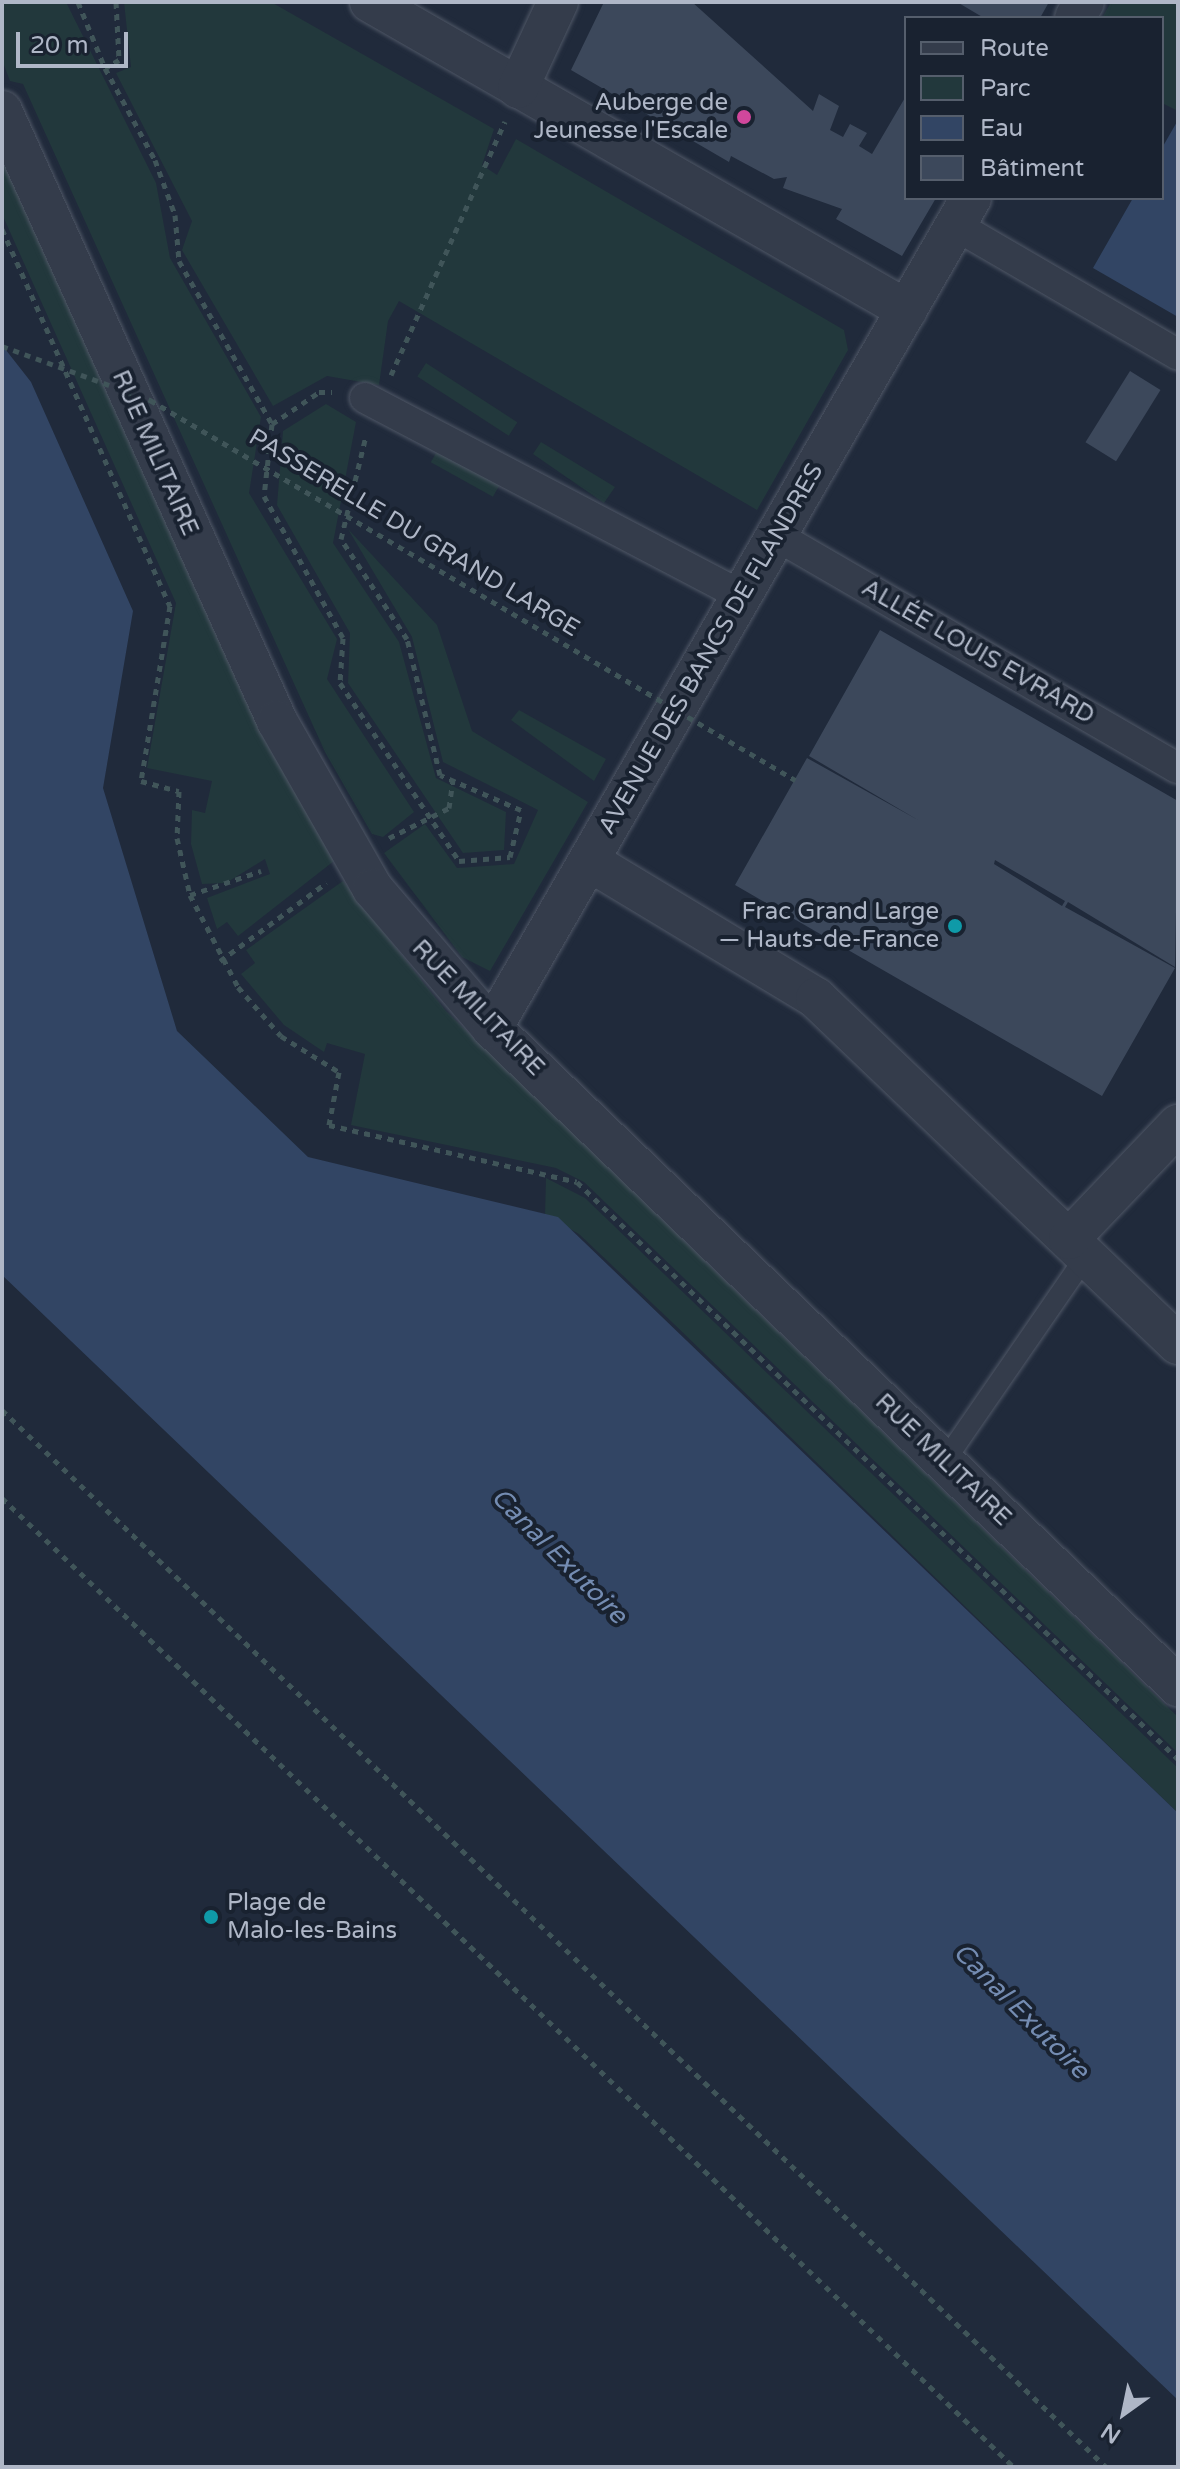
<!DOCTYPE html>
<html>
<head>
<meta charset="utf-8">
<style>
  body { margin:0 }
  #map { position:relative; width:1180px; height:2469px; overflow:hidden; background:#202a3b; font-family:"Varela Round",sans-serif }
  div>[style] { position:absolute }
  .green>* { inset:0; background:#22383c; transform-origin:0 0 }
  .water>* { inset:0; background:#324564 }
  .building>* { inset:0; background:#3c485b; transform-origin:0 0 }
  .path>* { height:5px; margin-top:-2.5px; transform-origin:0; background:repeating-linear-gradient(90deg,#405559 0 6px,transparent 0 12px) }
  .roads { filter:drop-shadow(0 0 2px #4f5766) drop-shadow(0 0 2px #4f5766) }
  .service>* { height:20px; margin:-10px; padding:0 10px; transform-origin:10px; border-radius:10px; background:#343c4b }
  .pedestrian>* { height:30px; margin:-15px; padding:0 15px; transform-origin:15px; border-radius:15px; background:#343c4b }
  .minor>* { height:40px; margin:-20px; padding:0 20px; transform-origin:20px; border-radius:20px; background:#343c4b }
  .path-bridge>* { height:5px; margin-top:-2.5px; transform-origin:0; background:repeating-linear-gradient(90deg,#405559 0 6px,transparent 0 12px) }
  .dots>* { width:22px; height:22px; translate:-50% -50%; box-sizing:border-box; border:4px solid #192230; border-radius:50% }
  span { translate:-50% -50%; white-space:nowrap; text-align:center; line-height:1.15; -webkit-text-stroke:8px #192230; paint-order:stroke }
  .poi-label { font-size:24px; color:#afb7c7 }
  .right { translate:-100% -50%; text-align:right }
  .left { translate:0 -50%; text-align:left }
  .street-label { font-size:24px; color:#afb7c7 }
  .water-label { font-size:26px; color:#748cb2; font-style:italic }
  .frame { position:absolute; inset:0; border:4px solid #afb7c7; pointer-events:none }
  .legend { position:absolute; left:904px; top:16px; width:260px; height:184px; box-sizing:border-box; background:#192230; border:2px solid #555e6c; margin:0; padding:10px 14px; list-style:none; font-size:24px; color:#afb7c7 }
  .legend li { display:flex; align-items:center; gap:16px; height:40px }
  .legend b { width:40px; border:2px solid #555e6c }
  .north { position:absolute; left:1084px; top:2373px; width:80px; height:80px; -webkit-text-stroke:6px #192230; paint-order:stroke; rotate:213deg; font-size:22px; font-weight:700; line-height:32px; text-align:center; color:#afb7c7 }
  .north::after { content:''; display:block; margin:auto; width:28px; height:36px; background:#afb7c7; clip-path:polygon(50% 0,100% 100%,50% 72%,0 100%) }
  .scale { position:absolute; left:16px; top:32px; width:112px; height:36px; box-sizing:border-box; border:4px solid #afb7c7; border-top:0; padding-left:10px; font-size:24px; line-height:28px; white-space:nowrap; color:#afb7c7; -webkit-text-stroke:6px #192230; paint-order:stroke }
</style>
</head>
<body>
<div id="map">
  <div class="green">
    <i style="clip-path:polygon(2px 2px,66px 2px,156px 183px,170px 258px,261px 417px,249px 493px,337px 639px,327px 679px,414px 812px,383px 837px,372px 834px,325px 752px,23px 84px,10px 81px,2px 60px)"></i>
    <i style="clip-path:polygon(124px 2px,271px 2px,494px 129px,482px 165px,497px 175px,516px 139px,844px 330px,848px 350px,757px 510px,399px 301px,388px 321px,379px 385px,327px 376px,273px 406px,182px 250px,192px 221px,116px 73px,131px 67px)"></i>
    <i style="clip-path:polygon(1111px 2px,1178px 2px,1178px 111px,1162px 103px,1162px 18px,1102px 18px)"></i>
    <i style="clip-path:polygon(2px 160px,248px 706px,334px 861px,238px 936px,227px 922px,217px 929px,207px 898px,270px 874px,265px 859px,226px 883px,202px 884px,191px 844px,192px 810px,205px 813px,212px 781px,147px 768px,176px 603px,2px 214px)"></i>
    <i style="left:426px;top:363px;width:109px;height:16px;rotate:33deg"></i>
    <i style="clip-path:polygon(326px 404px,356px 422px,333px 543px,399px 642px,436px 778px,506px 812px,504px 850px,463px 853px,348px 683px,350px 633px,277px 505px,283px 431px)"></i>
    <i style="clip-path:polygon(541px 442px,615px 487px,604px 503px,533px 454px)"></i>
    <i style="left:441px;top:444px;width:71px;height:21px;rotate:29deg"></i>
    <i style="clip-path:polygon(348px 529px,437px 625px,472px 731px,588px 802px,490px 971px,462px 957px,384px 853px,425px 824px,457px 868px,514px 864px,538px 810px,443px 762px,412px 637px)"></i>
    <i style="clip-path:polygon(519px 710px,606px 759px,594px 781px,511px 720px)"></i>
    <i style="clip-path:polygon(343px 881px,446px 1011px,1178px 1717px,1178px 1753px,584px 1182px,556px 1168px,351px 1125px,365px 1054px,327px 1043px,324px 1052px,284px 1025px,241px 974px,255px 963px,246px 950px)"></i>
    <i style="clip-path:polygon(546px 1178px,585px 1198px,1178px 1768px,1178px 1813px,674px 1324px,579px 1234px,545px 1215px)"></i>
  </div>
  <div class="water">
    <i style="clip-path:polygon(1178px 120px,1178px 317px,1093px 268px,1133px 198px,1162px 198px,1162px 148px)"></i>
    <i style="clip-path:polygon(2px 345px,31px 382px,133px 611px,103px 788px,177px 1031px,308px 1157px,558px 1217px,1178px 1813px,1178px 2400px,2px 1275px)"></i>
  </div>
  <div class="building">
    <i style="clip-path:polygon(604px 2px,692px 2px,813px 111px,819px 94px,839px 106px,830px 130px,843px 137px,850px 124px,867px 133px,859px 146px,872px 154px,906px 96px,906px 198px,936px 198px,902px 256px,836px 219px,842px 209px,783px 188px,787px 177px,774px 179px,731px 156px,729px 162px,571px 70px)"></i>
    <i style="clip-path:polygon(957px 2px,1049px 2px,1040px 18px,984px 18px)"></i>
    <i style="left:1130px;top:371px;width:36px;height:84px;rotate:32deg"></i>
    <i style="clip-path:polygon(evenodd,880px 630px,1178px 801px,1175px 967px,1068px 902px,1065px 907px,1175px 968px,1102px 1096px,735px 885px,807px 758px,918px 820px,809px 756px,880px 630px,995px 860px,1065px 901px,1062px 906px,994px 864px,995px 860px)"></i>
  </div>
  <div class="path">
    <i style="left:78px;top:2px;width:71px;rotate:67.8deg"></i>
    <i style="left:116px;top:2px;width:58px;rotate:87deg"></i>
    <i style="left:119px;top:60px;width:16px;rotate:150deg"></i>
    <i style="left:105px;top:68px;width:105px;rotate:61.5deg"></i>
    <i style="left:155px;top:160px;width:59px;rotate:70deg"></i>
    <i style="left:175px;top:215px;width:46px;rotate:85deg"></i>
    <i style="left:179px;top:261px;width:188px;rotate:60.3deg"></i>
    <i style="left:272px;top:424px;width:72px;rotate:96.3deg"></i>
    <i style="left:264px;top:496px;width:162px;rotate:60.9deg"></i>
    <i style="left:343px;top:638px;width:45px;rotate:93.8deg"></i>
    <i style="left:340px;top:683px;width:214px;rotate:56.2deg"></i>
    <i style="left:459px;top:861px;width:51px;rotate:-4.5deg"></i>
    <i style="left:510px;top:857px;width:48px;rotate:-76.8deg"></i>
    <i style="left:521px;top:810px;width:88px;rotate:-156.6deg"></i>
    <i style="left:440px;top:775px;width:140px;rotate:-103.6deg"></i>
    <i style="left:407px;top:639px;width:120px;rotate:-123.4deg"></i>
    <i style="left:341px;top:539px;width:106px;rotate:-76.4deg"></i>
    <i style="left:2px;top:229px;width:413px;rotate:66deg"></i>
    <i style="left:170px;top:606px;width:177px;rotate:99.4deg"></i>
    <i style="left:141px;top:781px;width:39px;rotate:15deg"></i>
    <i style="left:179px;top:791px;width:47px;rotate:92.4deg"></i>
    <i style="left:177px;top:838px;width:58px;rotate:77.2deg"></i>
    <i style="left:190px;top:895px;width:104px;rotate:62.4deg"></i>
    <i style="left:238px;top:987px;width:65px;rotate:48.7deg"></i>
    <i style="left:281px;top:1036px;width:68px;rotate:31.8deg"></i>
    <i style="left:339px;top:1072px;width:54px;rotate:100.7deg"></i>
    <i style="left:329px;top:1125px;width:254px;rotate:12.9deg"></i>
    <i style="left:577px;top:1182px;width:833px;rotate:43.83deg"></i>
    <i style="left:391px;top:375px;width:278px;rotate:-65.8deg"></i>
    <i style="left:272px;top:424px;width:57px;rotate:-34.2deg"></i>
    <i style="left:319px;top:392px;width:13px"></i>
    <i style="left:389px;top:838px;width:67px;rotate:-26.6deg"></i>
    <i style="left:449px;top:808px;width:28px;rotate:-82deg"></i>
    <i style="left:190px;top:895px;width:75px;rotate:-18.7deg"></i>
    <i style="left:220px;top:961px;width:132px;rotate:-36.3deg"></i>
    <i style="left:2px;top:1410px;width:1528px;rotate:43.75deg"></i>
    <i style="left:2px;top:1498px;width:1401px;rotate:43.76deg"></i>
  </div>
  <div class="roads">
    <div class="service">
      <i style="left:944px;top:1462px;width:250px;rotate:-55.4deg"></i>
    </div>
    <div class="pedestrian">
      <i style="left:955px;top:225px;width:258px;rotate:30.2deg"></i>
      <i style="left:365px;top:398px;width:426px;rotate:27.7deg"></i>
      <i style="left:777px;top:536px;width:463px;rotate:30.1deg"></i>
    </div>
    <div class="minor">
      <i style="left:370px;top:2px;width:619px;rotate:29.84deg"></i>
      <i style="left:1075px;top:18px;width:18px;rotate:-61deg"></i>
      <i style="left:518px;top:88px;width:95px;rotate:-65.1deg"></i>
      <i style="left:2px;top:111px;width:669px;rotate:65.73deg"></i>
      <i style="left:277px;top:721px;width:193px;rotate:60.3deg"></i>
      <i style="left:373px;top:889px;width:183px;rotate:49.4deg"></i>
      <i style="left:492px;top:1028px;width:951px;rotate:43.81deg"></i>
      <i style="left:589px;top:861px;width:265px;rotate:31.1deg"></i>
      <i style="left:816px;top:998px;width:501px;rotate:43.71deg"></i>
      <i style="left:492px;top:1028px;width:958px;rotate:-60.01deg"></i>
      <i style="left:1069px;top:1239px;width:158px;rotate:-46.3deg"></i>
    </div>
  </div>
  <div class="path-bridge">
    <i style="left:2px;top:346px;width:158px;rotate:20deg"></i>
    <i style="left:150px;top:400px;width:749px;rotate:30.5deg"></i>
  </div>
  <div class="dots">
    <i style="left:744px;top:117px;background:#d1479c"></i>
    <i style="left:955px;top:926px;background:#0f9aa8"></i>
    <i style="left:211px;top:1917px;background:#0f9aa8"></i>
  </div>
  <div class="poi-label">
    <span class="right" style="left:728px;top:117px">Auberge de<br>Jeunesse l'Escale</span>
    <span class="right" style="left:939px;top:926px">Frac Grand Large<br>— Hauts-de-France</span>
    <span class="left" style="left:227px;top:1917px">Plage de<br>Malo-les-Bains</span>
  </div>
  <div class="street-label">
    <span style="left:155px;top:453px;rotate:66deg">RUE MILITAIRE</span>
    <span style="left:414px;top:533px;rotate:31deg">PASSERELLE DU GRAND LARGE</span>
    <span style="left:711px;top:649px;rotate:-60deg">AVENUE DES BANCS DE FLANDRES</span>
    <span style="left:978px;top:652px;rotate:30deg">ALLÉE LOUIS EVRARD</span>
    <span style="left:478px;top:1008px;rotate:46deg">RUE MILITAIRE</span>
    <span style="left:943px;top:1460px;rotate:44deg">RUE MILITAIRE</span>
  </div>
  <div class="water-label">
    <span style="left:559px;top:1556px;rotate:45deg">Canal Exutoire</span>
    <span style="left:1021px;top:2011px;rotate:45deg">Canal Exutoire</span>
  </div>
  <div class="frame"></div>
  <ul class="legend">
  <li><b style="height:10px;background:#343c4b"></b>Route</li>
  <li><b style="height:22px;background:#22383c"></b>Parc</li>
  <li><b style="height:22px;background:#324564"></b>Eau</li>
  <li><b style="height:22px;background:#3c485b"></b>Bâtiment</li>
  </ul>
  <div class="north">N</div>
  <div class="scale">20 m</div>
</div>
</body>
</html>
